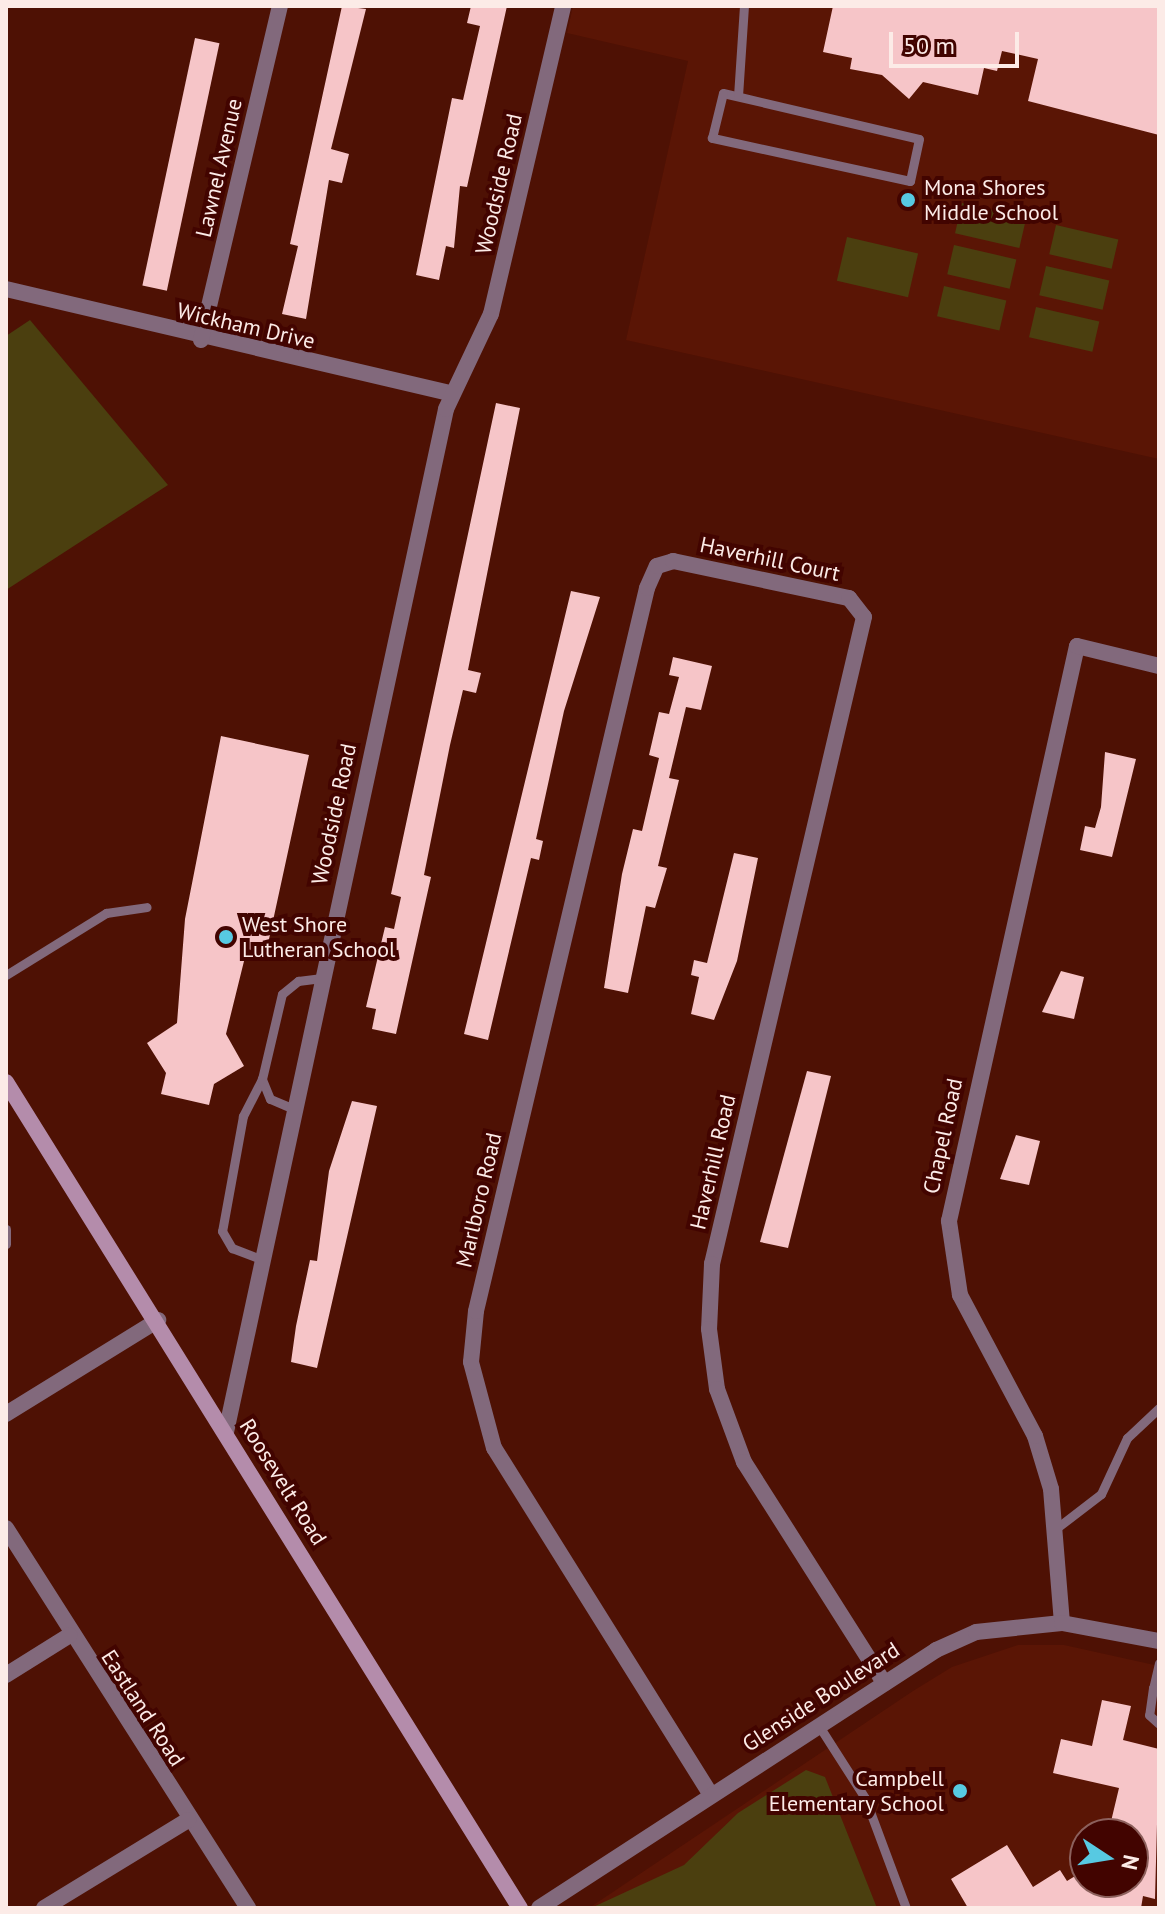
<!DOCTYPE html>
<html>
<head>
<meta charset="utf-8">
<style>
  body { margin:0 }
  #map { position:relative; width:1165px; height:1914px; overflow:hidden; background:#4e1104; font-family:"PT Sans",sans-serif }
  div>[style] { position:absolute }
  .built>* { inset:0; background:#5a1505 }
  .green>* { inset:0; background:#4b3f0f; transform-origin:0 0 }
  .building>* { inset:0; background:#f6c5c8; transform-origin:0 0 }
  .lane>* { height:9px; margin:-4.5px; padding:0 4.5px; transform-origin:4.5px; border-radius:4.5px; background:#82697c }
  .street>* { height:16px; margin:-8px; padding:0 8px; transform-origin:8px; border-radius:8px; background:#82697c }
  .secondary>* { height:16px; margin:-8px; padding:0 8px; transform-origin:8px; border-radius:8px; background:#b48cab }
  .dots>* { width:22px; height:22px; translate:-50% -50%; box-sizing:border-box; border:4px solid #420400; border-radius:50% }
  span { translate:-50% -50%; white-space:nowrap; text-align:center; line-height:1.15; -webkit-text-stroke:8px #420400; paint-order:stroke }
  .street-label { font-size:22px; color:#fcebe7 }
  .poi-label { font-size:22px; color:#fcebe7 }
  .left { translate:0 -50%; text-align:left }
  .right { translate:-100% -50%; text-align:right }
  .frame { position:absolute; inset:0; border:8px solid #fcebe7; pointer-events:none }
  .north { position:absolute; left:1069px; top:1818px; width:80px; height:80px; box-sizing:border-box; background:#420400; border:2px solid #8c605c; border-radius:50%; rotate:102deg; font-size:22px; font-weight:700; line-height:32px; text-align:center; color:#fcebe7 }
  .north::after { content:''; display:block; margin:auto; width:28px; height:36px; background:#57c9e2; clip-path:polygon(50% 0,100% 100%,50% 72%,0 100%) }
  .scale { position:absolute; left:889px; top:32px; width:130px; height:36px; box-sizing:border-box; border:4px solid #fcebe7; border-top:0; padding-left:10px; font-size:24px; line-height:28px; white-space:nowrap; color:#fcebe7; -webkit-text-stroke:6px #420400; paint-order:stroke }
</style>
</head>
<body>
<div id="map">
  <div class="built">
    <i style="clip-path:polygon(573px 6px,1159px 6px,1159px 459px,626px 340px,688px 61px,567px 33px)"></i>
    <i style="clip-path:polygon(evenodd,1018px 1645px,1064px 1645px,1159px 1666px,1159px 1908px,589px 1908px,913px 1691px,952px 1667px,1018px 1645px,1085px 1834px,1133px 1834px,1133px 1882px,1085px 1882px,1085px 1834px)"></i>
  </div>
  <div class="green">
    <i style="left:962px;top:203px;width:66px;height:31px;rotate:13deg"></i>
    <i style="left:1056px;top:225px;width:64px;height:30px;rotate:13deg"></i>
    <i style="left:847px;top:237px;width:73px;height:45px;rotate:13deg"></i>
    <i style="left:954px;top:245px;width:64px;height:30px;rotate:13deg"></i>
    <i style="left:1046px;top:266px;width:65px;height:30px;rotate:13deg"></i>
    <i style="left:944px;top:286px;width:64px;height:31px;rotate:13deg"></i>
    <i style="left:1036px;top:307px;width:65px;height:31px;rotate:13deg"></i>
    <i style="clip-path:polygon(30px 320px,168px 485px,6px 590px,6px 336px)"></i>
    <i style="clip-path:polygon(806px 1770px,825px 1777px,877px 1908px,591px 1908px,684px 1865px,738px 1813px)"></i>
  </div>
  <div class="building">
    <i style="clip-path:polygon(342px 6px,366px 9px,331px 149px,349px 154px,342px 183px,329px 180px,306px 319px,282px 314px,298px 246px,290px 244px)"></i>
    <i style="clip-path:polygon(471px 6px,507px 6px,467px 187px,460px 186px,454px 248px,446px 246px,439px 280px,416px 275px,452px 98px,463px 100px,480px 26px,467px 23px)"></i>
    <i style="clip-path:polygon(833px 6px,1159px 6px,1159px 135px,1028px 101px,1038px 59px,1002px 51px,997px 71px,984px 68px,978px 95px,923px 82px,909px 99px,882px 75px,850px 69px,852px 58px,823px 52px)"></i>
    <i style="left:195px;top:38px;width:25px;height:253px;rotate:12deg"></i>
    <i style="clip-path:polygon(496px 403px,520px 408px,468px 670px,481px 673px,476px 693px,463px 690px,450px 745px,424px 875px,431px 877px,396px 1034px,372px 1029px,376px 1009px,366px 1007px,385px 927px,394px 929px,401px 897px,391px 894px)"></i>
    <i style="clip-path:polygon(571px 591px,600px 597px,564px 711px,536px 839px,543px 841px,539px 860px,531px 858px,488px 1040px,464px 1034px)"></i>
    <i style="clip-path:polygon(673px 657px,712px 666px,701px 710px,686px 707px,669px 778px,679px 780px,658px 866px,667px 868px,655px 908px,646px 906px,628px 993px,604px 988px,622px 874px,633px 829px,642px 831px,659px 758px,649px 755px,659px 712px,669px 714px,679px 677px,669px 675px)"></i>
    <i style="clip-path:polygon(221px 736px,309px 755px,266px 953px,247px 949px,226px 1034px,244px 1066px,214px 1084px,209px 1105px,161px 1094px,166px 1073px,147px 1043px,177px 1023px,185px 919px)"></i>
    <i style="clip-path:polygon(1105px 752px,1136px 759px,1112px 857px,1080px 850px,1085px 826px,1095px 828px,1101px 807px)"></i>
    <i style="clip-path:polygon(734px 853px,758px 858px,737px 961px,714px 1020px,691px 1014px,699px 977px,691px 975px,694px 960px,707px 963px)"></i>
    <i style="clip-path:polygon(1061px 971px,1084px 977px,1074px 1019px,1042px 1012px)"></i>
    <i style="clip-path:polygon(807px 1071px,831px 1076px,788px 1248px,760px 1242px)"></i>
    <i style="clip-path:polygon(352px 1101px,377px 1106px,317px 1368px,291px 1362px,296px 1326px,310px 1260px,317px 1261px,329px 1171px)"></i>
    <i style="clip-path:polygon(1016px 1135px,1040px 1141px,1029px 1185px,1000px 1179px)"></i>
    <i style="clip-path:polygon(1102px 1700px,1131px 1706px,1123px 1740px,1159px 1749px,1155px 1899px,1143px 1896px,1141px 1908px,968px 1908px,951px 1879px,1007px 1845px,1033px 1887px,1060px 1870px,1067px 1881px,1085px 1870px,1085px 1882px,1133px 1882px,1133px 1834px,1108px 1834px,1119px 1788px,1053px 1773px,1061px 1739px,1092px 1746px)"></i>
  </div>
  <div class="lane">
    <i style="left:723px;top:93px;width:201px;rotate:13.2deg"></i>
    <i style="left:919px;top:139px;width:43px;rotate:102.1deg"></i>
    <i style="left:910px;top:181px;width:203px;rotate:-167.7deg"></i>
    <i style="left:712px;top:138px;width:46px;rotate:-76.3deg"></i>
    <i style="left:738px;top:96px;width:90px;rotate:-86.2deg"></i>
    <i style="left:6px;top:975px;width:118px;rotate:-31.8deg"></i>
    <i style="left:106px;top:913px;width:41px;rotate:-8.3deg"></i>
    <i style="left:262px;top:1079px;width:42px;rotate:117.2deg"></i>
    <i style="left:243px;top:1116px;width:117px;rotate:100.3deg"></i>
    <i style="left:222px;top:1231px;width:20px;rotate:60deg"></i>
    <i style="left:232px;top:1248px;width:33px;rotate:21deg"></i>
    <i style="left:294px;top:1109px;width:26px;rotate:-157deg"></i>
    <i style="left:270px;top:1099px;width:22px;rotate:-112deg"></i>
    <i style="left:262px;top:1079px;width:87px;rotate:-76.8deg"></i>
    <i style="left:282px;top:994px;width:21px;rotate:-39deg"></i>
    <i style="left:298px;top:981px;width:24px;rotate:-7deg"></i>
    <i style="left:6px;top:1229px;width:15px;rotate:90deg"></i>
    <i style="left:1058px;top:1527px;width:54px;rotate:-37.5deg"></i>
    <i style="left:1101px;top:1494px;width:62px;rotate:-65.1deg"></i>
    <i style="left:1127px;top:1438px;width:44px;rotate:-43.2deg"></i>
    <i style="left:1159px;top:1663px;width:26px;rotate:103deg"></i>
    <i style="left:1153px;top:1688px;width:6px;rotate:18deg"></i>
    <i style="left:1153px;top:1688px;width:27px;rotate:98deg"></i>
    <i style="left:1149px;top:1715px;width:13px;rotate:42deg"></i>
    <i style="left:819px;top:1726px;width:85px;rotate:57.4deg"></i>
    <i style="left:865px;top:1798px;width:117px;rotate:69.6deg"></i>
  </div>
  <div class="street">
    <i style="left:6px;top:289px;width:456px;rotate:13.2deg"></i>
    <i style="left:201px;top:340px;width:343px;rotate:-76.7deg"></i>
    <i style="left:6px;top:1414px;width:179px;rotate:-31.7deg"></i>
    <i style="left:226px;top:1432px;width:1046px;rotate:-77.86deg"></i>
    <i style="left:446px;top:409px;width:105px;rotate:-64.7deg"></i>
    <i style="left:491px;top:314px;width:316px;rotate:-76.8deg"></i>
    <i style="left:6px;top:1528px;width:451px;rotate:57.5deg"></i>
    <i style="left:1062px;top:1623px;width:134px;rotate:-94.7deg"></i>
    <i style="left:1051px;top:1489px;width:55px;rotate:-106.8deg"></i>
    <i style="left:1035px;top:1436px;width:160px;rotate:-118deg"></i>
    <i style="left:960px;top:1295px;width:75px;rotate:-98.5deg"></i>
    <i style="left:949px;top:1221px;width:589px;rotate:-77.45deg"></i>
    <i style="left:1077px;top:646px;width:84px;rotate:13.7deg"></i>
    <i style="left:6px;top:1675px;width:75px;rotate:-32deg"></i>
    <i style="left:711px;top:1795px;width:409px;rotate:-122deg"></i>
    <i style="left:494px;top:1448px;width:89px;rotate:-105deg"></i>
    <i style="left:471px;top:1362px;width:51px;rotate:-84.4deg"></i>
    <i style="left:476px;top:1311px;width:743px;rotate:-76.69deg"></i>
    <i style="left:647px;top:588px;width:24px;rotate:-66deg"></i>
    <i style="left:657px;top:566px;width:17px;rotate:-17deg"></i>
    <i style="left:673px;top:561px;width:180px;rotate:11.9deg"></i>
    <i style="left:849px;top:598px;width:24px;rotate:52deg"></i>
    <i style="left:864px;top:617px;width:665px;rotate:103.22deg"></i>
    <i style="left:712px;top:1264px;width:65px;rotate:92.6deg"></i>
    <i style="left:709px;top:1329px;width:61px;rotate:82.4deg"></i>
    <i style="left:717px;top:1389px;width:78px;rotate:69.7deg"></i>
    <i style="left:744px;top:1462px;width:262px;rotate:57.6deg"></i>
    <i style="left:44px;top:1908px;width:169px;rotate:-31.4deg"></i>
    <i style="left:539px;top:1908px;width:473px;rotate:-33deg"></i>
    <i style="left:936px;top:1650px;width:44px;rotate:-24.2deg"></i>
    <i style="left:976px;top:1632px;width:86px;rotate:-6deg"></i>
    <i style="left:1062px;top:1623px;width:99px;rotate:10.5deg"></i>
  </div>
  <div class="secondary">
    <i style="left:6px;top:1082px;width:973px;rotate:58.11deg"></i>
  </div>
  <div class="dots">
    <i style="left:908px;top:200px;background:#57c9e2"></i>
    <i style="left:226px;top:937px;background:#57c9e2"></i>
    <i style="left:960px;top:1791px;background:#57c9e2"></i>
  </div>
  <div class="street-label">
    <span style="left:219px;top:168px;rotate:-77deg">Lawnel Avenue</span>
    <span style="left:499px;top:184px;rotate:-77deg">Woodside Road</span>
    <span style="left:246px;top:326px;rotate:13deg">Wickham Drive</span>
    <span style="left:770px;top:559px;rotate:12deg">Haverhill Court</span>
    <span style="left:334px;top:814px;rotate:-78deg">Woodside Road</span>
    <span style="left:943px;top:1136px;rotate:-78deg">Chapel Road</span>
    <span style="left:713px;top:1162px;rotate:-77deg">Haverhill Road</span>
    <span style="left:479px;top:1200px;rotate:-77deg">Marlboro Road</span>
    <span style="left:283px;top:1482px;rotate:58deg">Roosevelt Road</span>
    <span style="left:821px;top:1697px;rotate:-33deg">Glenside Boulevard</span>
    <span style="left:143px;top:1708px;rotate:57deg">Eastland Road</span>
  </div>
  <div class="poi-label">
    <span class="left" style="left:924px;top:200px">Mona Shores<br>Middle School</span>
    <span class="left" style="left:242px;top:937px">West Shore<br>Lutheran School</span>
    <span class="right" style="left:944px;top:1791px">Campbell<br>Elementary School</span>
  </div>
  <div class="frame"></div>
  <div class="north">N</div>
  <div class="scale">50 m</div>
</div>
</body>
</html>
